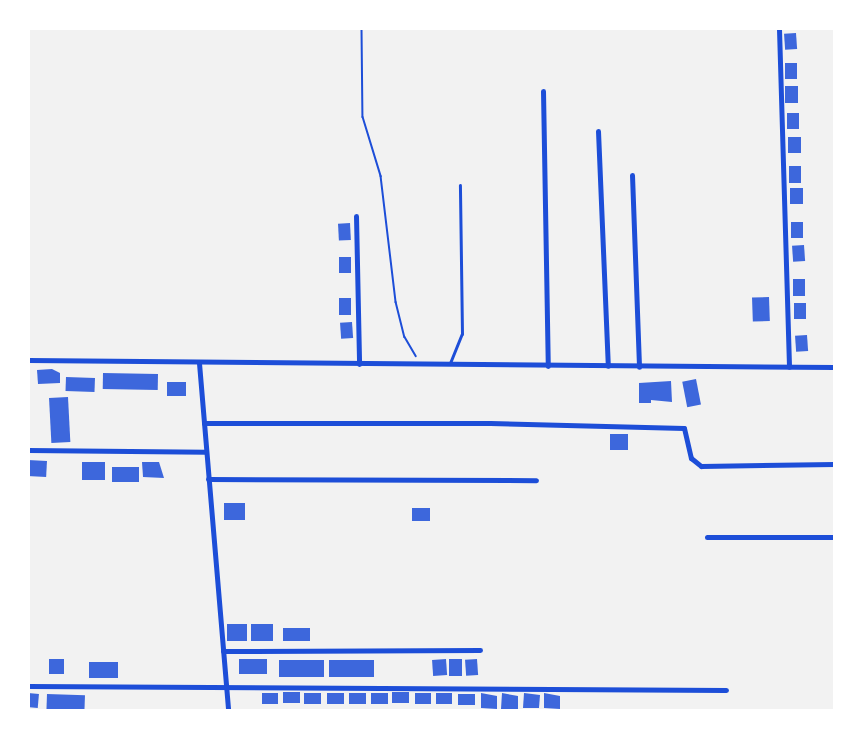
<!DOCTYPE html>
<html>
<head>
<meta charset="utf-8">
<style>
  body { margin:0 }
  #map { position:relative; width:863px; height:739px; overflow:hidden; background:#f2f2f2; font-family:Georgia,serif }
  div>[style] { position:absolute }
  .building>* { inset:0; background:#3d67dc; transform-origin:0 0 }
  .path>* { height:1.5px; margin:-0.75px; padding:0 0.75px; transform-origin:0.75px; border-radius:0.75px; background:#1d4ed8 }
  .service>* { height:3px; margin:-1.5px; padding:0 1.5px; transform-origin:1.5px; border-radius:1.5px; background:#1d4ed8 }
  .minor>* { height:5px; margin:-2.5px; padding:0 2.5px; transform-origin:2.5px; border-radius:2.5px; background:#1d4ed8 }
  span { translate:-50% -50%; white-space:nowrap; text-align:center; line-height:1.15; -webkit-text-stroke:4.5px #fff; paint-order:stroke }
  .frame { position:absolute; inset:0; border:30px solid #fff; pointer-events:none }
</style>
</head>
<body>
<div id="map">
  <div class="building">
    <i style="left:796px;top:33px;width:16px;height:12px;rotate:86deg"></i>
    <i style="left:785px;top:63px;width:12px;height:16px"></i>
    <i style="left:785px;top:86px;width:13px;height:17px"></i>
    <i style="left:787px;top:113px;width:12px;height:16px"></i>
    <i style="left:801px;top:137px;width:16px;height:13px;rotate:90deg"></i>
    <i style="left:789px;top:166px;width:12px;height:17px"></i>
    <i style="left:790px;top:188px;width:13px;height:16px"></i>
    <i style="left:791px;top:222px;width:12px;height:16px"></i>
    <i style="left:350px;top:223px;width:17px;height:12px;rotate:87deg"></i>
    <i style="left:804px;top:245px;width:16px;height:12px;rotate:86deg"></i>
    <i style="left:339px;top:257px;width:12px;height:16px"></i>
    <i style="left:793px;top:279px;width:12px;height:17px"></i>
    <i style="left:769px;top:297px;width:24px;height:17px;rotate:88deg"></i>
    <i style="left:351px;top:298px;width:17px;height:12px;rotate:90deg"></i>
    <i style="left:794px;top:303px;width:12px;height:16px"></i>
    <i style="left:352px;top:322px;width:16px;height:12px;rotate:86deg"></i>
    <i style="left:807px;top:335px;width:16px;height:12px;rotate:86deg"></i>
    <i style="clip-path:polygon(52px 369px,60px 373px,60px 383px,38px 384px,37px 370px)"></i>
    <i style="left:103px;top:373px;width:55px;height:16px;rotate:1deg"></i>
    <i style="left:66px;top:377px;width:29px;height:14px;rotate:2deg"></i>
    <i style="left:696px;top:379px;width:26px;height:14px;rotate:79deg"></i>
    <i style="clip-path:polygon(671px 381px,672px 402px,651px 400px,651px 403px,639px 403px,639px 383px)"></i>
    <i style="left:167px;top:382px;width:19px;height:14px"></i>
    <i style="left:68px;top:397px;width:45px;height:19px;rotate:87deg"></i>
    <i style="left:610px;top:434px;width:18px;height:16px"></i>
    <i style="left:28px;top:460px;width:19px;height:16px;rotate:3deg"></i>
    <i style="left:82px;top:462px;width:23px;height:18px"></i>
    <i style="clip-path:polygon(142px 462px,159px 462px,164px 478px,143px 477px)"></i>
    <i style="left:112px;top:467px;width:27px;height:15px"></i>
    <i style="left:224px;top:503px;width:21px;height:17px"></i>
    <i style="left:412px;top:508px;width:18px;height:13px"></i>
    <i style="left:227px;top:624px;width:20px;height:17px"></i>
    <i style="left:251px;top:624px;width:22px;height:17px"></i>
    <i style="left:283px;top:628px;width:27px;height:13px"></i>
    <i style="left:49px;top:659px;width:15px;height:15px"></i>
    <i style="left:239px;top:659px;width:28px;height:15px"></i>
    <i style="left:446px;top:659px;width:16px;height:14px;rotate:86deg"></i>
    <i style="left:449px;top:659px;width:13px;height:17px"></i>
    <i style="left:477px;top:659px;width:16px;height:12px;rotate:86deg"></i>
    <i style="left:279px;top:660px;width:45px;height:17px"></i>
    <i style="left:374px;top:660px;width:17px;height:45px;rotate:90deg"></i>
    <i style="left:89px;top:662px;width:29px;height:16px"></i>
    <i style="left:283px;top:692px;width:17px;height:11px"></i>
    <i style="left:392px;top:692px;width:17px;height:11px"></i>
    <i style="left:28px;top:693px;width:11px;height:14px;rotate:5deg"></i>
    <i style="left:262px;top:693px;width:16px;height:11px"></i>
    <i style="left:304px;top:693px;width:17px;height:11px"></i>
    <i style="left:327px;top:693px;width:17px;height:11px"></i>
    <i style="left:349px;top:693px;width:17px;height:11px"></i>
    <i style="left:371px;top:693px;width:17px;height:11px"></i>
    <i style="left:415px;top:693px;width:16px;height:11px"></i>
    <i style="left:436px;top:693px;width:16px;height:11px"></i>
    <i style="clip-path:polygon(481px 693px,497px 696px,497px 709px,481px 708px)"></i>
    <i style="clip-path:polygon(502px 693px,518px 696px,518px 709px,501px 709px)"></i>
    <i style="clip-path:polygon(524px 693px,540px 695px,539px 708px,523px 708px)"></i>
    <i style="clip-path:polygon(544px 693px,560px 696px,560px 709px,544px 708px)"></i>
    <i style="left:47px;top:694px;width:38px;height:16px;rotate:2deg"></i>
    <i style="left:458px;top:694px;width:17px;height:11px"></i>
  </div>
  <div class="path">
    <i style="left:362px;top:28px;width:89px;rotate:89.4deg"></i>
    <i style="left:363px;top:117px;width:62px;rotate:73deg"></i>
    <i style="left:381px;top:176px;width:127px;rotate:83.2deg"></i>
    <i style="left:396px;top:302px;width:36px;rotate:76deg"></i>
    <i style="left:405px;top:337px;width:22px;rotate:60deg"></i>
  </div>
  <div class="service">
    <i style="left:450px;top:363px;width:31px;rotate:-68deg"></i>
    <i style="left:462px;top:334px;width:149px;rotate:-90.8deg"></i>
  </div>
  <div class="minor">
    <i style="left:779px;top:29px;width:338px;rotate:88.3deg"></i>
    <i style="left:543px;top:91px;width:275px;rotate:89deg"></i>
    <i style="left:598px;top:131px;width:235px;rotate:87.6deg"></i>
    <i style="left:632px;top:175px;width:192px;rotate:87.9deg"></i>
    <i style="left:356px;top:216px;width:148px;rotate:88.8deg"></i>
    <i style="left:28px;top:360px;width:806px;rotate:0.5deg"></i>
    <i style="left:199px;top:363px;width:348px;rotate:85.2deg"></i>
    <i style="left:204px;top:423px;width:286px"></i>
    <i style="left:490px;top:423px;width:194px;rotate:1.5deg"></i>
    <i style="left:684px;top:428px;width:31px;rotate:77deg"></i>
    <i style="left:691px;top:458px;width:13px;rotate:39deg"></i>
    <i style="left:701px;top:466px;width:133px;rotate:-0.9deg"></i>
    <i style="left:28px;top:450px;width:178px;rotate:0.6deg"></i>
    <i style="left:208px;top:479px;width:328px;rotate:0.2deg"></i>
    <i style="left:707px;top:537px;width:127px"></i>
    <i style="left:223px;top:651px;width:257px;rotate:-0.2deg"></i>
    <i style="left:28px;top:686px;width:698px;rotate:0.33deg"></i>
  </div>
  <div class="frame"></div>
</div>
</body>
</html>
